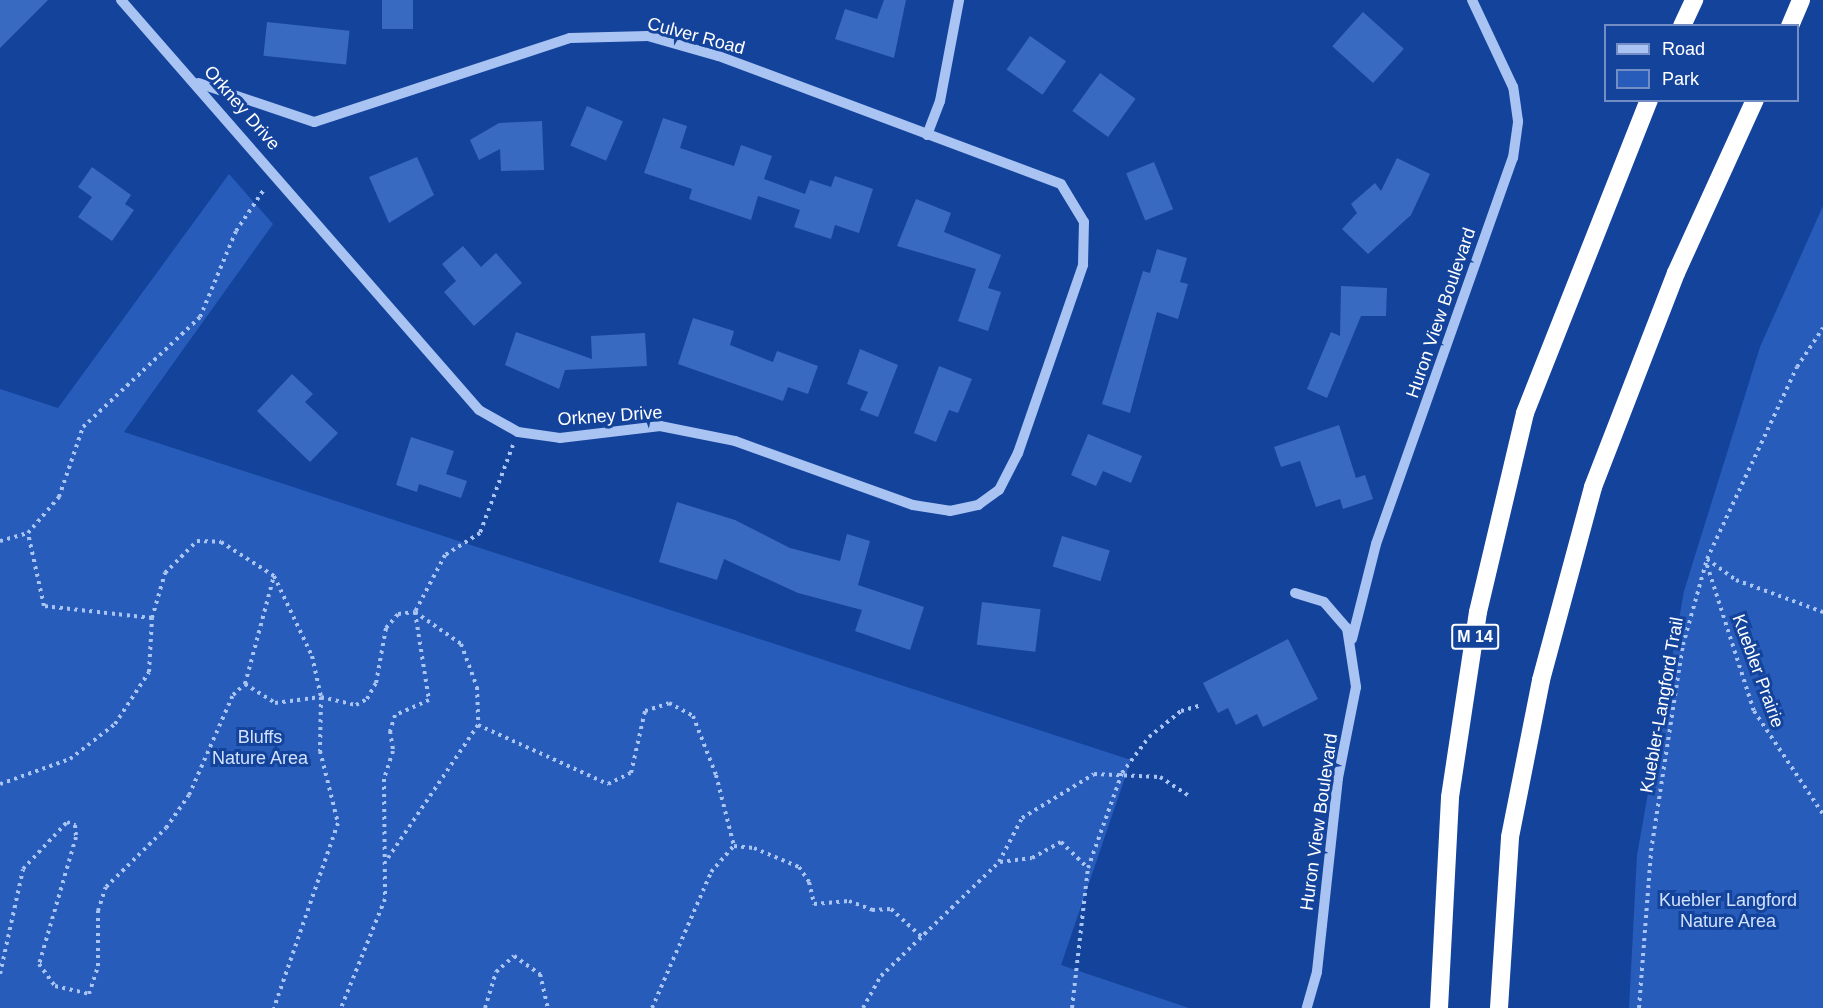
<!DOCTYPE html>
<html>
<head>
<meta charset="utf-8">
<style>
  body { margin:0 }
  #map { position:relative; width:1823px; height:1008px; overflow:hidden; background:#14439c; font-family:Arial,sans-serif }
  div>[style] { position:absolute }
  .green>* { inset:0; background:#275cba }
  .building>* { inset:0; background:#386ac1; transform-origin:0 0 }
  .path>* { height:4px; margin-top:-2px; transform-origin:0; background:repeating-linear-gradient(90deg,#a9c4f3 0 3px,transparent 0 7.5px) }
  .minor>* { height:10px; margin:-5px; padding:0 5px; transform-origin:5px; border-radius:5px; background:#a9c4f3 }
  .highway>* { height:18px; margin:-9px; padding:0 9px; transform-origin:9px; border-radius:9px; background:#fff }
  span { translate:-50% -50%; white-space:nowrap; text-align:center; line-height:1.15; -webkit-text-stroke:6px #14439c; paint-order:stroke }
  .shield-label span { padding:2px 4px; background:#14439c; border:2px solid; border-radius:4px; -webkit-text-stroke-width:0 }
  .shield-label { font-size:16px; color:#fff; font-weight:700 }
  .street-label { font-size:18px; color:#fff }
  .park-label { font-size:18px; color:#d1e1fd }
  .legend { position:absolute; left:1604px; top:24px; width:195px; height:78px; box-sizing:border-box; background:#14439c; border:2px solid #728ec4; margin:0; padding:8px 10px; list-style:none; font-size:18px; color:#fff }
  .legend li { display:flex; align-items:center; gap:12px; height:30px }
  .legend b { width:30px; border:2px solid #728ec4 }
</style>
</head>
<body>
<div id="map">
  <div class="green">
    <i style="clip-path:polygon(229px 174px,273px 224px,124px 432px,1131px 760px,1061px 965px,1189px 1008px,0 1008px,0 389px,58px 408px)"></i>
    <i style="clip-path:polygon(1823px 206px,1823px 1008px,1629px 1008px,1637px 855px,1684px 591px,1760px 347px)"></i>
  </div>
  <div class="building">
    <i style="clip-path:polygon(0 0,48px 0,0 48px)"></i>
    <i style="left:382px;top:0;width:31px;height:29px"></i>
    <i style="clip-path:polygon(884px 0,906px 0,894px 58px,835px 39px,845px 9px,877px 19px)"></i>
    <i style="left:1363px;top:12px;width:55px;height:46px;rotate:42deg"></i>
    <i style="left:267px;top:22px;width:83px;height:34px;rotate:6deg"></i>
    <i style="left:1030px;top:36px;width:44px;height:41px;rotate:35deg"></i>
    <i style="left:1100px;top:73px;width:44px;height:47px;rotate:36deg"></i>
    <i style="left:587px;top:106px;width:39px;height:43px;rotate:23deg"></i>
    <i style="clip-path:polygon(663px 118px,687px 126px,680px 148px,734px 166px,741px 145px,772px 156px,764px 179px,805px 194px,810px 180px,831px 187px,835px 176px,873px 189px,859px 233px,835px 225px,831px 239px,794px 227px,800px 210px,758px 196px,751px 220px,689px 199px,692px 189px,644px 173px)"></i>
    <i style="clip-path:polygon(542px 121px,544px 170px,501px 171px,500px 149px,479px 160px,470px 140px,499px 123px)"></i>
    <i style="clip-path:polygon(417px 157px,434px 195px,389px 223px,369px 177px)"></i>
    <i style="clip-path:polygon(1397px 158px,1430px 174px,1411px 215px,1368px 254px,1342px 229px,1357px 213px,1351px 204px,1375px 183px,1381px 191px)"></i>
    <i style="left:1154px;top:162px;width:51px;height:30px;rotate:68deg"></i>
    <i style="clip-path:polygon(92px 167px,131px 195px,125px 204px,134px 210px,112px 241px,78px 217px,92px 197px,78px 187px)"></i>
    <i style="clip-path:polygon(916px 199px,951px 213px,944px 232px,1001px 255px,988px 288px,1001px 292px,988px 331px,958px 321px,976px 269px,897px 246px)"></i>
    <i style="clip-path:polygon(463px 246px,481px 267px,496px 253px,522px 283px,474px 326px,444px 292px,456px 281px,442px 264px)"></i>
    <i style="clip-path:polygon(1157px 249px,1187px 258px,1180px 282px,1188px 284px,1178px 319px,1157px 312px,1130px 413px,1102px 404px,1143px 271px,1150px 273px)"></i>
    <i style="clip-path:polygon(1341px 286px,1387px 288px,1386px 316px,1361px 316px,1327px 398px,1307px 389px,1331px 332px,1340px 336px)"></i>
    <i style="clip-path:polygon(693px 318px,734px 331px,730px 345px,773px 362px,777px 351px,818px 366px,808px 394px,788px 387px,783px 401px,678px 364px)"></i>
    <i style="clip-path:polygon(516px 332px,592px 359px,591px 336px,645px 333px,647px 366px,565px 370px,559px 389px,505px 365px)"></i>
    <i style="clip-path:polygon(860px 349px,898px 365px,878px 417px,860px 410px,868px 392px,847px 384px)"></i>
    <i style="clip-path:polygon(939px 366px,972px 379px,958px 413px,949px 410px,936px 442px,914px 433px)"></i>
    <i style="clip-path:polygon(292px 374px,313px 394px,305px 402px,338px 433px,310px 462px,257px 411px)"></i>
    <i style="clip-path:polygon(1339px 425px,1356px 478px,1365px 475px,1373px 499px,1343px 509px,1340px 499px,1316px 507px,1300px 461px,1281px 467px,1274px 447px)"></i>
    <i style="clip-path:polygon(1088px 434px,1142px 456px,1131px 483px,1103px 471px,1096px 486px,1071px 475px)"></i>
    <i style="clip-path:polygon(411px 437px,454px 451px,446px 474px,467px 481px,461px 498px,419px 484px,417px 492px,396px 485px)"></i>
    <i style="clip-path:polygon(677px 502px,735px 520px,790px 548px,840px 561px,847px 534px,870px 541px,858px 585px,924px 607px,910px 650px,855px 631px,862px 610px,798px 593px,724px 559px,717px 580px,659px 562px)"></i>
    <i style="left:1062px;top:536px;width:50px;height:32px;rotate:17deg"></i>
    <i style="left:982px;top:602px;width:59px;height:43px;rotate:7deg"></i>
    <i style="clip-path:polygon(1288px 639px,1318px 699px,1263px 727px,1257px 714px,1236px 725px,1228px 708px,1218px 713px,1203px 683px)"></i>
  </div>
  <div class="path">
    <i style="left:513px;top:445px;width:94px;rotate:110.6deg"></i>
    <i style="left:480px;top:533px;width:41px;rotate:147.8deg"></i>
    <i style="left:445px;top:555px;width:64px;rotate:117.8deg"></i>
    <i style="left:415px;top:612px;width:56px;rotate:34.8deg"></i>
    <i style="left:461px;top:644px;width:46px;rotate:69.6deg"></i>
    <i style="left:477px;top:687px;width:38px;rotate:88deg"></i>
    <i style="left:478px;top:725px;width:143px;rotate:24.4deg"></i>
    <i style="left:608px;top:784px;width:25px;rotate:-26deg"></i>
    <i style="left:631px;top:773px;width:64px;rotate:-77.3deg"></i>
    <i style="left:645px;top:711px;width:25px;rotate:-18deg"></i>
    <i style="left:669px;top:703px;width:27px;rotate:28deg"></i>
    <i style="left:693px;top:716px;width:63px;rotate:68.7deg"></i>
    <i style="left:716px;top:775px;width:73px;rotate:75.8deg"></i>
    <i style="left:734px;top:846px;width:20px;rotate:6deg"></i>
    <i style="left:754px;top:848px;width:49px;rotate:22.9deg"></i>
    <i style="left:799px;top:867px;width:18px;rotate:56deg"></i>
    <i style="left:809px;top:882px;width:23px;rotate:77deg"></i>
    <i style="left:814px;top:904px;width:35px;rotate:-5deg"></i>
    <i style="left:849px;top:901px;width:25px;rotate:21deg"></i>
    <i style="left:872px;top:910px;width:19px;rotate:-3deg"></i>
    <i style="left:891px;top:909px;width:45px;rotate:42.3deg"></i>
    <i style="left:0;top:541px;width:29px;rotate:-16deg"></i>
    <i style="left:1707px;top:559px;width:36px;rotate:36deg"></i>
    <i style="left:1736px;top:580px;width:93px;rotate:20.2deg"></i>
    <i style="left:1707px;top:565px;width:153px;rotate:72.2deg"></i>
    <i style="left:1754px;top:711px;width:124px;rotate:56.2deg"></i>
    <i style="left:152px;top:618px;width:109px;rotate:-173.7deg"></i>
    <i style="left:44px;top:606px;width:75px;rotate:-102.4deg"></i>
    <i style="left:28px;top:533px;width:48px;rotate:-49.3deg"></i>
    <i style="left:59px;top:497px;width:74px;rotate:-71.1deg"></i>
    <i style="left:83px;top:427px;width:161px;rotate:-43.2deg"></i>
    <i style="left:200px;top:317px;width:93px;rotate:-67.3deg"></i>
    <i style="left:236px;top:231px;width:52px;rotate:-56deg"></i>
    <i style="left:245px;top:684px;width:112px;rotate:-75deg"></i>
    <i style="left:0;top:784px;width:74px;rotate:-19.7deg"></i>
    <i style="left:70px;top:759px;width:57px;rotate:-37.9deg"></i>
    <i style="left:115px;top:724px;width:62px;rotate:-56.8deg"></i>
    <i style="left:149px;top:672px;width:54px;rotate:-86.8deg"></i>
    <i style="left:152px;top:618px;width:47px;rotate:-73.9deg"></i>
    <i style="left:165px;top:573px;width:45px;rotate:-45deg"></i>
    <i style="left:197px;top:541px;width:24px;rotate:2deg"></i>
    <i style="left:221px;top:542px;width:63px;rotate:32.7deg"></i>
    <i style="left:274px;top:576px;width:89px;rotate:64.6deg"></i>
    <i style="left:312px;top:656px;width:42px;rotate:77.6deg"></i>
    <i style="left:321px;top:697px;width:36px;rotate:13deg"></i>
    <i style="left:356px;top:705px;width:13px;rotate:-29deg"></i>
    <i style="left:367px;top:699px;width:18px;rotate:-61deg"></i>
    <i style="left:376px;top:683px;width:56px;rotate:-79.7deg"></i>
    <i style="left:386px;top:628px;width:18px;rotate:-49deg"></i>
    <i style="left:398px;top:614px;width:17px;rotate:-7deg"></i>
    <i style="left:415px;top:612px;width:89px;rotate:81deg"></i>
    <i style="left:429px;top:700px;width:37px;rotate:156deg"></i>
    <i style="left:395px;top:715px;width:17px;rotate:107deg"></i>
    <i style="left:390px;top:731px;width:20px;rotate:81deg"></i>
    <i style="left:393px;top:751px;width:29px;rotate:108deg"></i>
    <i style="left:384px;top:779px;width:120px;rotate:89.5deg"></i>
    <i style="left:385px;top:899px;width:118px;rotate:112deg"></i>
    <i style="left:388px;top:858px;width:161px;rotate:-55.9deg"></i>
    <i style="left:1000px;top:862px;width:32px;rotate:-7deg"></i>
    <i style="left:1032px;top:858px;width:33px;rotate:-29deg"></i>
    <i style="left:1061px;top:842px;width:37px;rotate:44deg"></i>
    <i style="left:0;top:974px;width:107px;rotate:-77.6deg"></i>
    <i style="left:23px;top:869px;width:64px;rotate:-46.9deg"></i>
    <i style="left:67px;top:822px;width:9px;rotate:21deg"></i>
    <i style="left:75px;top:825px;width:12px;rotate:85deg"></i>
    <i style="left:76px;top:837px;width:132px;rotate:106.2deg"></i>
    <i style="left:39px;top:964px;width:27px;rotate:54deg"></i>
    <i style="left:55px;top:986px;width:35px;rotate:13deg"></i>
    <i style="left:89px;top:994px;width:29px;rotate:-72deg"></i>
    <i style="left:98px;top:966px;width:55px;rotate:-90deg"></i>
    <i style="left:98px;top:911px;width:25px;rotate:-72deg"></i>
    <i style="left:106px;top:887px;width:84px;rotate:-44.5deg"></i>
    <i style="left:166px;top:828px;width:40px;rotate:-55.1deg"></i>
    <i style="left:189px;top:795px;width:109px;rotate:-66.3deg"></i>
    <i style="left:233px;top:695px;width:16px;rotate:-43deg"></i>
    <i style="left:245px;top:684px;width:36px;rotate:32deg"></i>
    <i style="left:275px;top:703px;width:46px;rotate:-7.4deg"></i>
    <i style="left:321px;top:697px;width:54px;rotate:91.1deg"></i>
    <i style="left:320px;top:751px;width:74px;rotate:76deg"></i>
    <i style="left:338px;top:823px;width:196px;rotate:109.1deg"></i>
    <i style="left:485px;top:1008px;width:38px;rotate:-73deg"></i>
    <i style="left:496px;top:972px;width:24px;rotate:-42deg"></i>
    <i style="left:514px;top:956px;width:32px;rotate:35deg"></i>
    <i style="left:540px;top:974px;width:35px;rotate:77deg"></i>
    <i style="left:652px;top:1008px;width:148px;rotate:-66.5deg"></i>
    <i style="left:711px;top:872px;width:35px;rotate:-49deg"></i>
    <i style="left:863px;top:1008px;width:37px;rotate:-61deg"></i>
    <i style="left:881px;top:976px;width:164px;rotate:-44deg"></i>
    <i style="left:999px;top:862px;width:50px;rotate:-62.4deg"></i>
    <i style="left:1022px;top:818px;width:84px;rotate:-31.4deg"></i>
    <i style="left:1094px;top:774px;width:66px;rotate:2.6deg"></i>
    <i style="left:1160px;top:777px;width:35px;rotate:33deg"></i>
    <i style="left:1072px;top:1008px;width:141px;rotate:-83.5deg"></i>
    <i style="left:1088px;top:868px;width:101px;rotate:-70.3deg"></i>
    <i style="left:1122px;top:773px;width:45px;rotate:-53.1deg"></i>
    <i style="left:1149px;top:737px;width:41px;rotate:-39.1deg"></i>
    <i style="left:1181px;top:711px;width:19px;rotate:-16deg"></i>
    <i style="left:1639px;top:1008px;width:157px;rotate:-85.6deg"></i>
    <i style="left:1651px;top:851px;width:208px;rotate:-81.2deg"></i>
    <i style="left:1683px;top:645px;width:89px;rotate:-74.4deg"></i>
    <i style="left:1707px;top:559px;width:212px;rotate:-64.9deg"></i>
    <i style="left:1797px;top:367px;width:47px;rotate:-56.3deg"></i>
  </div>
  <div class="minor">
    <i style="left:121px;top:0;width:544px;rotate:48.87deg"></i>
    <i style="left:479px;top:410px;width:45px;rotate:29.4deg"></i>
    <i style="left:518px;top:432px;width:42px;rotate:8.1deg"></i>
    <i style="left:560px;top:438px;width:101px;rotate:-6.8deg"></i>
    <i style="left:660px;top:426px;width:76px;rotate:11.3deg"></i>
    <i style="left:735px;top:441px;width:189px;rotate:19.8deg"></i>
    <i style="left:913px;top:505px;width:37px;rotate:9deg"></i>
    <i style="left:950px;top:511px;width:29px;rotate:-12deg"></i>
    <i style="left:978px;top:505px;width:26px;rotate:-36deg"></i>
    <i style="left:999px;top:490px;width:42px;rotate:-62.8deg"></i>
    <i style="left:1018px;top:453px;width:199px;rotate:-70.9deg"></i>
    <i style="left:1083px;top:265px;width:43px;rotate:-88.7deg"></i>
    <i style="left:1084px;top:222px;width:44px;rotate:-121.2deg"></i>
    <i style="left:1061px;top:184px;width:366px;rotate:-159.5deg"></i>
    <i style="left:718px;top:56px;width:73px;rotate:-164.1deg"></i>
    <i style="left:648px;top:36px;width:78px;rotate:178.5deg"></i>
    <i style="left:570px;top:38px;width:269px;rotate:161.8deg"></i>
    <i style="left:314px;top:122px;width:122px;rotate:-161.4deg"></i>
    <i style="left:927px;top:135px;width:36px;rotate:-69deg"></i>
    <i style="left:940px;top:101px;width:103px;rotate:-79.3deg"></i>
    <i style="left:1295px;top:593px;width:30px;rotate:17deg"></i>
    <i style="left:1324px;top:602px;width:35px;rotate:49deg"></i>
    <i style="left:1347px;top:628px;width:60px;rotate:81.3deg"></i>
    <i style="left:1356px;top:687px;width:93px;rotate:101.2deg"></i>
    <i style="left:1338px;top:778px;width:195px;rotate:96.2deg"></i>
    <i style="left:1317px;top:972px;width:37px;rotate:106deg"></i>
    <i style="left:1352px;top:639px;width:98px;rotate:-75.8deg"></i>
    <i style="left:1376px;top:544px;width:410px;rotate:-70.5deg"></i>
    <i style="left:1513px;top:158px;width:37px;rotate:-82deg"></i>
    <i style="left:1518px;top:121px;width:34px;rotate:-98deg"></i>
    <i style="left:1513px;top:87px;width:96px;rotate:-115.2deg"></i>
  </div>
  <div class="highway">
    <i style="left:1682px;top:26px;width:29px;rotate:-65deg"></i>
    <i style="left:1790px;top:26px;width:28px;rotate:-67deg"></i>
    <i style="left:1439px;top:1008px;width:211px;rotate:-87deg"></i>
    <i style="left:1450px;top:797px;width:187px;rotate:-81.4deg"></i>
    <i style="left:1478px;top:612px;width:204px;rotate:-76.7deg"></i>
    <i style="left:1525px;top:413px;width:337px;rotate:-68.4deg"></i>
    <i style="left:1499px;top:1008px;width:171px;rotate:-86.3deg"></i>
    <i style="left:1510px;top:837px;width:160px;rotate:-78.8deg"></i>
    <i style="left:1541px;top:680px;width:200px;rotate:-74.9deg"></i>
    <i style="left:1593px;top:487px;width:230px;rotate:-68.8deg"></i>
    <i style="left:1676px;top:273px;width:190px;rotate:-65.5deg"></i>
  </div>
  <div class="shield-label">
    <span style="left:1475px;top:637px">M 14</span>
  </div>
  <div class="street-label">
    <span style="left:696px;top:36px;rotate:15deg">Culver Road</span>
    <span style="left:242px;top:108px;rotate:49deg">Orkney Drive</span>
    <span style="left:1441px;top:313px;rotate:-71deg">Huron View Boulevard</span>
    <span style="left:610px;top:416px;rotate:-4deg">Orkney Drive</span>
    <span style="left:1758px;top:671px;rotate:70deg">Kuebler Prairie</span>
    <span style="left:1662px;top:705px;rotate:-80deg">Kuebler-Langford Trail</span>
    <span style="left:1319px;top:822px;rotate:-82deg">Huron View Boulevard</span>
  </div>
  <div class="park-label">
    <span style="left:260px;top:748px">Bluffs<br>Nature Area</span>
    <span style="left:1728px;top:911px">Kuebler Langford<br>Nature Area</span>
  </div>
  <ul class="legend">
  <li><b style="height:8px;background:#a9c4f3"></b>Road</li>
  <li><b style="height:16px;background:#275cba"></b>Park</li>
  </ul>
</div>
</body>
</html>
